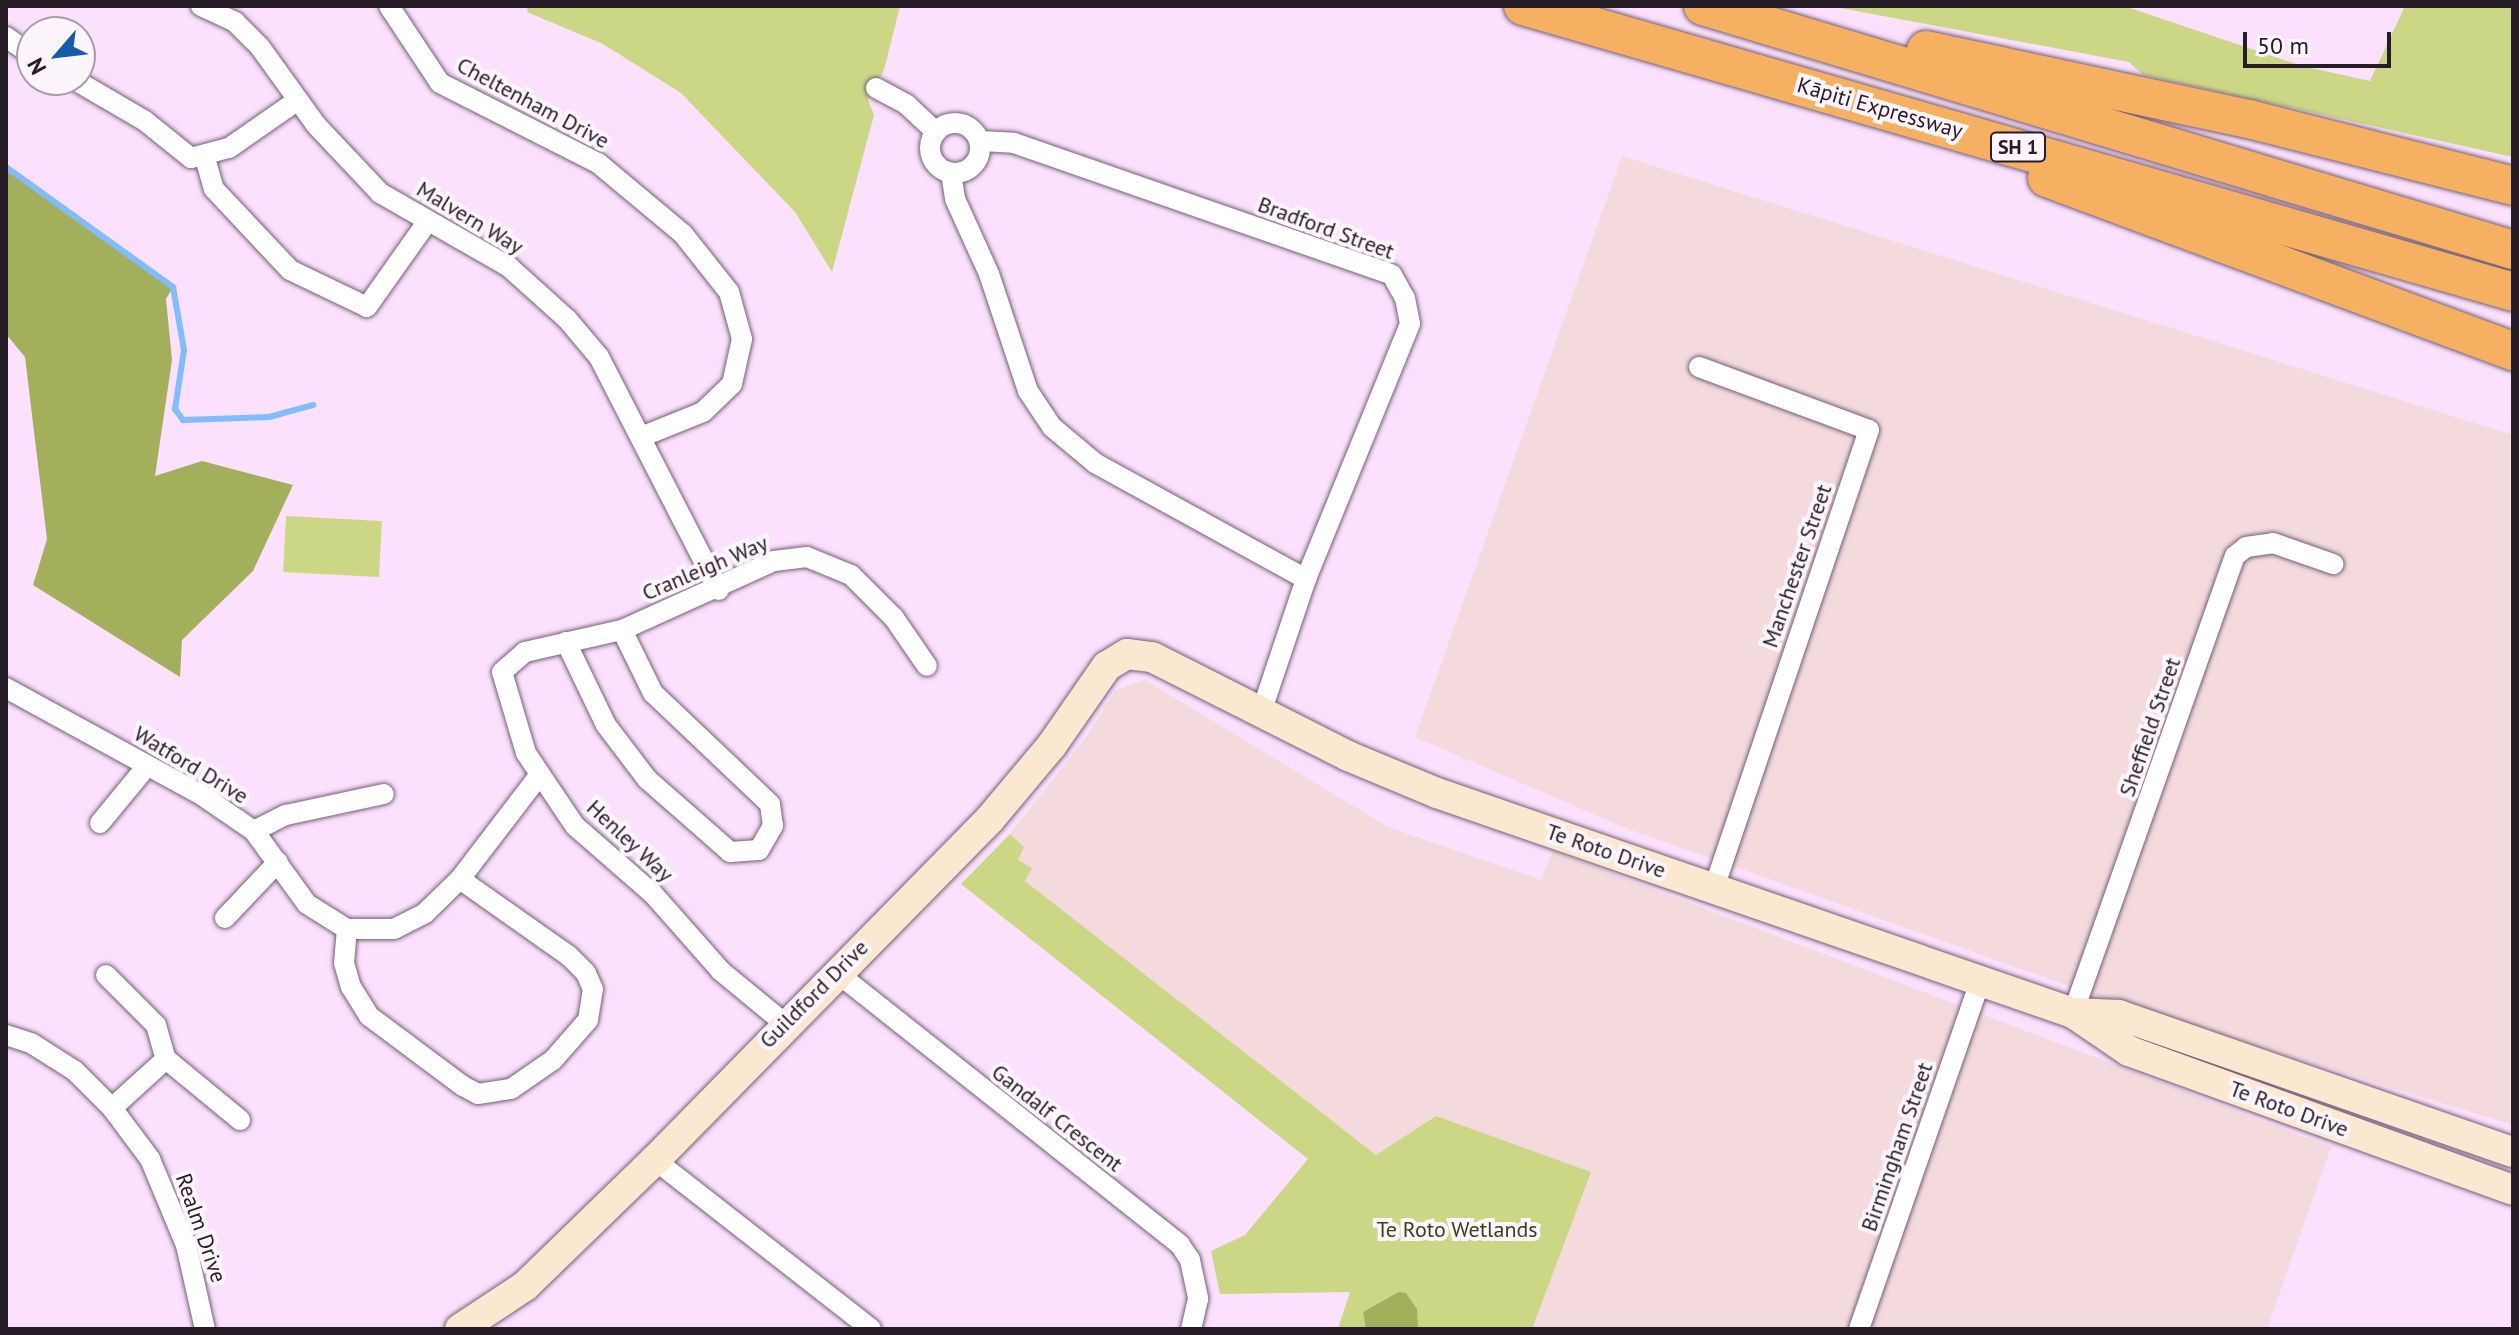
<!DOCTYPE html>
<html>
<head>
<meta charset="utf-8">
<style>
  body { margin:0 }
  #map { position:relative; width:2519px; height:1335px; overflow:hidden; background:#fbe1fd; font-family:"PT Sans",sans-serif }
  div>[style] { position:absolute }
  .industrial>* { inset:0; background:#f4dadd }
  .green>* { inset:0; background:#cbd785; transform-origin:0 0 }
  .forest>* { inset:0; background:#a3af5b }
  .stream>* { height:6px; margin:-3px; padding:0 3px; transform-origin:3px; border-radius:3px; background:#82bcfc }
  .roads { filter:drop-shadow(0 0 2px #755f77) drop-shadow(0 0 2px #755f77) }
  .street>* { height:20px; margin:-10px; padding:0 10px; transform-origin:10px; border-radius:10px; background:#fff }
  .street>.ring { margin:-10px; padding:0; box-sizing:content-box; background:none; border:20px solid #fff; border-radius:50% }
  .secondary>* { height:30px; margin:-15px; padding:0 15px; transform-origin:15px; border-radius:15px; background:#fce7d0 }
  .highway>* { height:38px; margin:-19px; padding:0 19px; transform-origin:19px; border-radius:19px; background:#f5b062 }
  span { translate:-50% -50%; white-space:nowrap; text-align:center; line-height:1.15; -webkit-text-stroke:8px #fcf6fc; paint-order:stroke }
  .shield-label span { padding:2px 6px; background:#fcf6fc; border:2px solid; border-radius:6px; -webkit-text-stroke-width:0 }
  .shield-label { font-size:20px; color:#251c26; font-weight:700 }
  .street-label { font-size:22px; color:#251c26 }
  .park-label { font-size:22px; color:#3a3f1b }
  .frame { position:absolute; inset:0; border:8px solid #251c26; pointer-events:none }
  .north { position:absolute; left:16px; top:16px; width:80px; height:80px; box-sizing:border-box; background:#fcf6fc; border:2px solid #a69fa6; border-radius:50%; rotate:242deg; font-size:22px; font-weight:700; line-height:32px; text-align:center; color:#251c26 }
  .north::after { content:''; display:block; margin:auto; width:28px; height:36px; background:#145dac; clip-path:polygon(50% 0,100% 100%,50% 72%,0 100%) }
  .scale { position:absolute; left:2243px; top:32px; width:148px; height:36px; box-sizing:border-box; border:4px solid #251c26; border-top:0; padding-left:10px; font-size:24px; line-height:28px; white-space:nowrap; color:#251c26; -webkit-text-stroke:6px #fcf6fc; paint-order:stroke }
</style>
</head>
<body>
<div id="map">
  <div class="industrial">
    <i style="clip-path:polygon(1622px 156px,2513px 435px,2513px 1125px,2119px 1004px,1623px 827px,1415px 737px)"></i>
    <i style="clip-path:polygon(1145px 680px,1388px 827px,1541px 880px,1553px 851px,2331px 1147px,2267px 1329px,1532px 1329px,1591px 1172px,1436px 1116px,1376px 1155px,1025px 881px,1018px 860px,1024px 847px,1010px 834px,1084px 740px,1116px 690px)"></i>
  </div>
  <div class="green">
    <i style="clip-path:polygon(528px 6px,900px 6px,884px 70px,868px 100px,874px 115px,832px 272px,795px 212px,681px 93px,603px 44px,527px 12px)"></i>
    <i style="clip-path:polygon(1830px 6px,2124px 6px,2302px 66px,2370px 81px,2405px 6px,2513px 6px,2513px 157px,2143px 75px,2129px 62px)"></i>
    <i style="left:286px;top:516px;width:96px;height:56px;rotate:3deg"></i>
    <i style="clip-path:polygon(1010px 834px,1024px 847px,1018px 860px,1032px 868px,1025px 881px,1376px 1155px,1436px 1116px,1591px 1172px,1532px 1329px,1338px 1329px,1350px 1292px,1220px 1294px,1211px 1251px,1245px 1235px,1308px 1159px,961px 884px)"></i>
  </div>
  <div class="forest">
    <i style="clip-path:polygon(6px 167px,173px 287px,166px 299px,172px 360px,155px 476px,202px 461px,293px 485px,253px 571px,182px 640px,180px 677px,33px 585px,47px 539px,25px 357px,6px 334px)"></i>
    <i style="clip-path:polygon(1399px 1292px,1406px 1293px,1417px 1309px,1418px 1329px,1366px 1329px,1363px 1312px)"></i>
  </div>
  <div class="stream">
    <i style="left:6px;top:167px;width:206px;rotate:35.7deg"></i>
    <i style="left:173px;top:287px;width:64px;rotate:80.1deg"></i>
    <i style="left:184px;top:350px;width:60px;rotate:98.7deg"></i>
    <i style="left:175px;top:409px;width:14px;rotate:54deg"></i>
    <i style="left:183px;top:420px;width:86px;rotate:-2deg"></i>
    <i style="left:269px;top:417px;width:46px;rotate:-15.3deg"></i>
  </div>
  <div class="roads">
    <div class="street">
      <i style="left:201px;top:6px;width:38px;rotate:25deg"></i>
      <i style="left:235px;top:22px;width:35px;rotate:45deg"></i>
      <i style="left:260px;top:47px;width:96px;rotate:54.3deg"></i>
      <i style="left:316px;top:125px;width:93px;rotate:46.7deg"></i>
      <i style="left:380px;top:193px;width:149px;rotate:29.8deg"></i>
      <i style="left:509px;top:267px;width:78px;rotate:41.9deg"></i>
      <i style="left:567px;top:319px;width:50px;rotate:49.9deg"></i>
      <i style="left:599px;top:357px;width:262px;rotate:62.8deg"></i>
      <i style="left:389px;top:6px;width:92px;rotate:56.5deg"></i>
      <i style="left:440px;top:83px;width:177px;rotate:26.9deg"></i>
      <i style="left:598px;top:163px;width:111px;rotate:39.9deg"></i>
      <i style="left:683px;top:234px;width:74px;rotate:51.6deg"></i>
      <i style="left:729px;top:292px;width:49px;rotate:74.5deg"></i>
      <i style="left:742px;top:339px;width:46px;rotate:102.5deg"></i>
      <i style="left:732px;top:384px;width:40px;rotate:136deg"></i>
      <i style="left:703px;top:412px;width:67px;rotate:158deg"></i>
      <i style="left:6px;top:37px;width:32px;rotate:35deg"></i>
      <i style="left:75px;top:80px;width:81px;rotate:30.4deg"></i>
      <i style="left:145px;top:121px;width:59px;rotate:38.8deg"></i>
      <i style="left:191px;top:158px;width:39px;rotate:-15deg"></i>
      <i style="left:229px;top:148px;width:84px;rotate:-34.8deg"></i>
      <i style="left:876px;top:88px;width:34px;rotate:28deg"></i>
      <i style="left:906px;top:104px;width:41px;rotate:43deg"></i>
      <i class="ring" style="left:930px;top:123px;width:30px;height:30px"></i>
      <i style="left:980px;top:141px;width:34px;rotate:3deg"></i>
      <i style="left:1014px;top:143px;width:400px;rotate:19.2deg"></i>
      <i style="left:1392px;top:275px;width:26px;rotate:61deg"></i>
      <i style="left:1405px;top:298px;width:26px;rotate:79deg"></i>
      <i style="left:1410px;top:324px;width:275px;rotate:112.2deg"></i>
      <i style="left:1306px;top:579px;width:141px;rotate:108.6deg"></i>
      <i style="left:205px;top:158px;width:32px;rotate:74deg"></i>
      <i style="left:214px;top:189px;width:111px;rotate:46.8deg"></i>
      <i style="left:290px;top:270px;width:85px;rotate:25.7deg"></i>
      <i style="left:367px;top:307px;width:105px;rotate:-54.7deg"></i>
      <i style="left:951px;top:173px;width:26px;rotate:81deg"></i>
      <i style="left:955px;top:199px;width:82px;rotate:65.6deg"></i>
      <i style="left:989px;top:274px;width:123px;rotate:71.6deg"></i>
      <i style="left:1028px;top:391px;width:43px;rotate:56.3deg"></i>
      <i style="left:1052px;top:427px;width:56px;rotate:39.9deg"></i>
      <i style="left:1095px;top:463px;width:241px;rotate:28.8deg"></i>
      <i style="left:1699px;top:367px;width:181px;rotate:20.3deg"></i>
      <i style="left:1869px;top:430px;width:484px;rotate:108.7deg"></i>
      <i style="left:566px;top:642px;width:92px;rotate:64.3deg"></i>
      <i style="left:606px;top:725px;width:68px;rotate:52.8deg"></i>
      <i style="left:647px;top:779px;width:111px;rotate:41.3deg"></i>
      <i style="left:730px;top:852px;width:29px;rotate:-4deg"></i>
      <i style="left:759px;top:850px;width:28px;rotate:-60deg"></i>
      <i style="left:773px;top:826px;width:22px;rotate:-98deg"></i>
      <i style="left:770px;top:804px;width:161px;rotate:-136.5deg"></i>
      <i style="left:653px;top:693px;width:70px;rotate:-116.2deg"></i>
      <i style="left:6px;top:688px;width:225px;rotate:28.7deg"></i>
      <i style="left:203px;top:796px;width:62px;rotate:34.5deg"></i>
      <i style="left:254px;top:831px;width:90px;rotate:54deg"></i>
      <i style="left:307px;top:904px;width:47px;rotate:32deg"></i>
      <i style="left:347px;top:929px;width:47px"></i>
      <i style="left:394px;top:929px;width:34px;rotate:-27deg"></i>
      <i style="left:424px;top:914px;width:50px;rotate:-44.2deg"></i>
      <i style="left:460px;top:879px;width:128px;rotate:-52.6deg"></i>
      <i style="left:100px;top:823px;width:74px;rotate:-50.5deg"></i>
      <i style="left:254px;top:831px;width:36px;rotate:-27deg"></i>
      <i style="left:286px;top:815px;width:100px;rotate:-12.1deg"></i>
      <i style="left:225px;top:918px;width:77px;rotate:-46.6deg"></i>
      <i style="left:347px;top:929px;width:34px;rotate:95deg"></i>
      <i style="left:344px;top:963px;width:25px;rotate:74deg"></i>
      <i style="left:351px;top:987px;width:34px;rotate:58deg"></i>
      <i style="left:369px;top:1016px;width:117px;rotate:36.7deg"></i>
      <i style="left:463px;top:1086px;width:17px;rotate:28deg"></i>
      <i style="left:478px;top:1094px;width:33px;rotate:-9deg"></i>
      <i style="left:511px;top:1089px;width:51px;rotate:-34.6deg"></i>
      <i style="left:553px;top:1060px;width:53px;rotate:-48.8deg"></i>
      <i style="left:588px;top:1020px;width:31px;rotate:-81deg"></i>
      <i style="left:593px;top:989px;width:17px;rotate:-114deg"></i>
      <i style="left:586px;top:973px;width:24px;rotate:-135deg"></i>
      <i style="left:569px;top:956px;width:133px;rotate:-144.8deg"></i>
      <i style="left:836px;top:972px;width:439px;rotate:38.4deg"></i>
      <i style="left:1180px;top:1245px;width:18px;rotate:56deg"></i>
      <i style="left:1190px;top:1260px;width:40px;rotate:78deg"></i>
      <i style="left:1198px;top:1299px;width:31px;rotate:103deg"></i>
      <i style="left:106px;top:975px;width:71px;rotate:45deg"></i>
      <i style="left:156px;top:1025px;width:35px;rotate:74deg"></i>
      <i style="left:166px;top:1059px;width:96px;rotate:39.5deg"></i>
      <i style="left:2073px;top:1013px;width:485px;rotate:-70.5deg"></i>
      <i style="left:2235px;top:556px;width:14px;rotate:-39deg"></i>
      <i style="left:2246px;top:547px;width:27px;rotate:-8deg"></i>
      <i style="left:2273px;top:543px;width:64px;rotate:19.3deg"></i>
      <i style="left:784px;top:1023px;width:82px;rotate:-140.5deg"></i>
      <i style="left:721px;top:971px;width:103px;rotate:-131.4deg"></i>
      <i style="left:653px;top:894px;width:103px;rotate:-138.9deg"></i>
      <i style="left:575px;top:826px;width:88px;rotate:-123.9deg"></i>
      <i style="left:526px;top:753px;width:84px;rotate:-106.5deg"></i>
      <i style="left:502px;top:672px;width:30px;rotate:-41deg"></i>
      <i style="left:525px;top:652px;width:99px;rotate:-12.8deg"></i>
      <i style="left:622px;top:630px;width:167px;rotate:-24.4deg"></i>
      <i style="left:774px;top:561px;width:33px;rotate:-7deg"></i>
      <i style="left:807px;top:557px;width:48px;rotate:22.2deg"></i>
      <i style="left:851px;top:575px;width:61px;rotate:45deg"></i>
      <i style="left:894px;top:618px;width:58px;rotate:55.5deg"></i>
      <i style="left:6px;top:1035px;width:26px;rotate:18deg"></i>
      <i style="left:31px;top:1043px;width:52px;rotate:32.5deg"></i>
      <i style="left:75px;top:1071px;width:52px;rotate:45deg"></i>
      <i style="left:112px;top:1108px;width:64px;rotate:53.3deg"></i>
      <i style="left:150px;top:1159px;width:93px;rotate:67.3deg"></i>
      <i style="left:186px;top:1245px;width:86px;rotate:77.3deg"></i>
      <i style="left:112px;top:1108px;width:73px;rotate:-42.2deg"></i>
      <i style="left:655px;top:1160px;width:274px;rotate:38deg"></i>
      <i style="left:1859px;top:1329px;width:368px;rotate:-70.8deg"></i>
    </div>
    <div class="secondary">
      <i style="left:2073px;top:1013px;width:68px;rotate:34.2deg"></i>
      <i style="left:2129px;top:1051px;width:408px;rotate:19.9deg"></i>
      <i style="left:460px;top:1329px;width:78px;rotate:-33.5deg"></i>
      <i style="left:525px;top:1286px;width:181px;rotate:-44.1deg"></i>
      <i style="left:655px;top:1160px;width:478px;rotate:-45.5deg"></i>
      <i style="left:990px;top:819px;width:97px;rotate:-50deg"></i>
      <i style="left:1052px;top:745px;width:96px;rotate:-55.2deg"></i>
      <i style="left:1107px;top:666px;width:23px;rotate:-31deg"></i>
      <i style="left:1127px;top:654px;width:25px;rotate:7deg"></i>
      <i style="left:1152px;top:657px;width:220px;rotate:26.8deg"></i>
      <i style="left:1348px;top:756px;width:96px;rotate:22.6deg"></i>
      <i style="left:1437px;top:793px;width:673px;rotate:19.08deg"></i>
      <i style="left:2073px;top:1013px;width:46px;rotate:2.5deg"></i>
      <i style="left:2119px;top:1015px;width:417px;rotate:19.2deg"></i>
    </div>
    <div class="highway">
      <i style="left:1523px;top:6px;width:1030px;rotate:16.11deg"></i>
      <i style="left:1703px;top:6px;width:846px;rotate:16.76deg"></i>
      <i style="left:1926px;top:50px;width:330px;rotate:12.1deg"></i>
      <i style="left:2249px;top:119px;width:272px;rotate:14.2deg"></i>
      <i style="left:2047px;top:178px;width:497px;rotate:20.4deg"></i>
    </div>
  </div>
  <div class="shield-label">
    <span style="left:2018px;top:147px">SH 1</span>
  </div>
  <div class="street-label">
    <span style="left:533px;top:103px;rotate:28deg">Cheltenham Drive</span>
    <span style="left:1880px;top:108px;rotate:16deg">Kāpiti Expressway</span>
    <span style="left:470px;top:218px;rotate:31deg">Malvern Way</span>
    <span style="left:1326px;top:228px;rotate:20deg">Bradford Street</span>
    <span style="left:1797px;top:566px;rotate:-71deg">Manchester Street</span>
    <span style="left:705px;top:568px;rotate:-23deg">Cranleigh Way</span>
    <span style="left:2150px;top:727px;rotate:-71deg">Sheffield Street</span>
    <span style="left:191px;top:765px;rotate:31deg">Watford Drive</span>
    <span style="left:630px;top:841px;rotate:43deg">Henley Way</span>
    <span style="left:1606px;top:851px;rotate:19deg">Te Roto Drive</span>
    <span style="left:814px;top:994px;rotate:-45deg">Guildford Drive</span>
    <span style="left:2289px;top:1109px;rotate:20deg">Te Roto Drive</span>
    <span style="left:1057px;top:1118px;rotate:38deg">Gandalf Crescent</span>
    <span style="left:1897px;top:1147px;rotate:-71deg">Birmingham Street</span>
    <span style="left:201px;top:1228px;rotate:71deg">Realm Drive</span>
  </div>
  <div class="park-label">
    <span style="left:1457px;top:1230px">Te Roto Wetlands</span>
  </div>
  <div class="frame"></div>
  <div class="north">N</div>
  <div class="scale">50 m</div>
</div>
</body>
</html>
